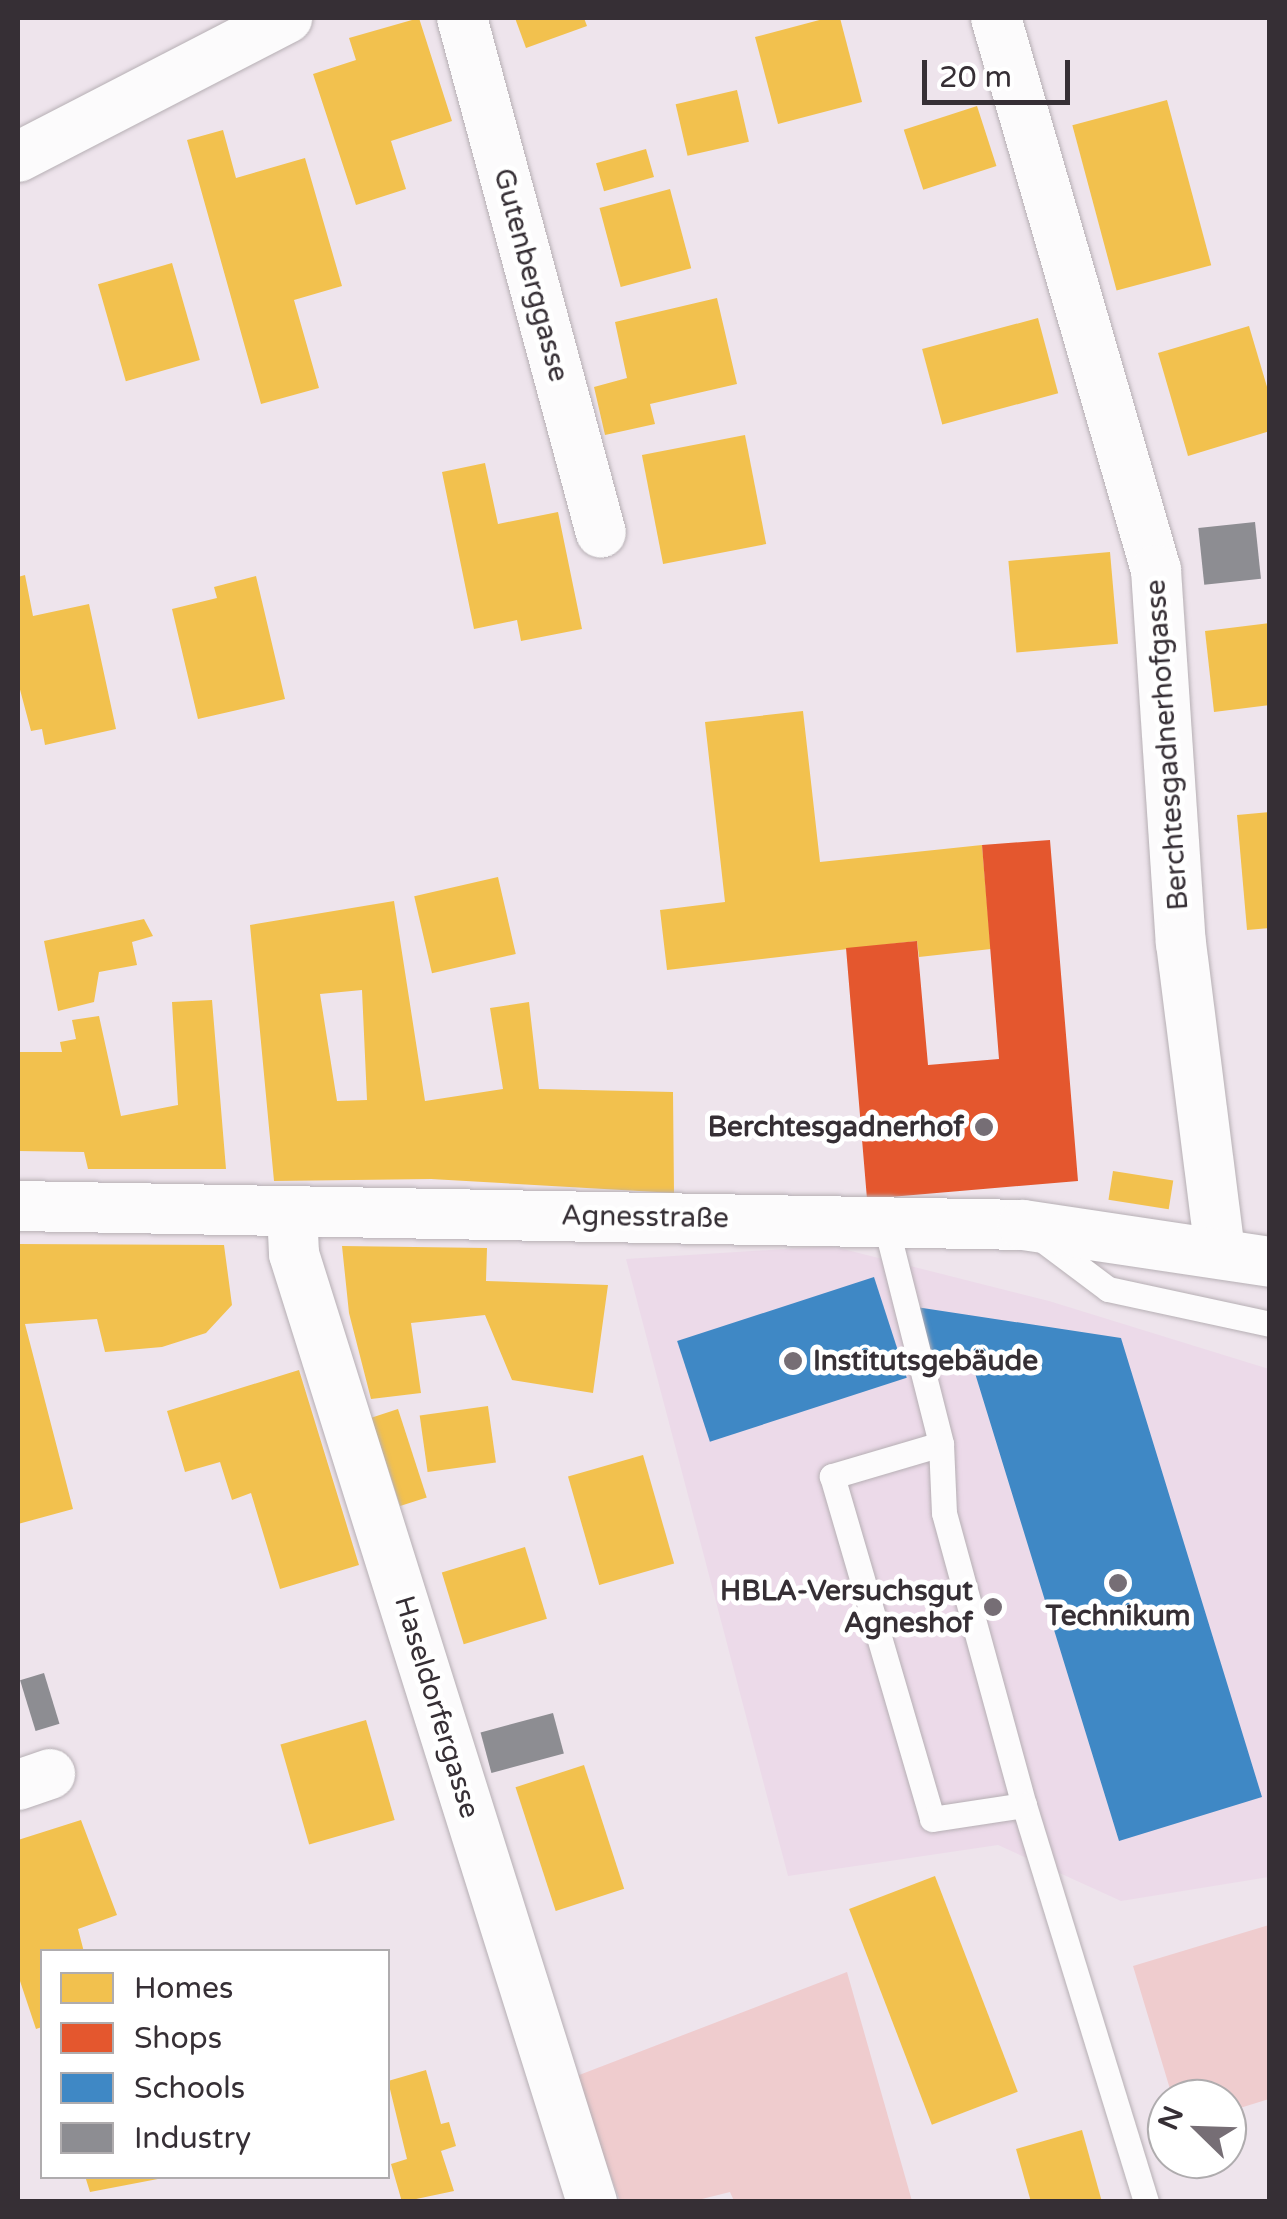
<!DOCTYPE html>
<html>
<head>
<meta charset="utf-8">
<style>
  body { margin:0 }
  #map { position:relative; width:1287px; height:2219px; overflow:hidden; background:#eee4ec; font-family:"Varela Round",sans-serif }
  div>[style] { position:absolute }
  .built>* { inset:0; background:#ecdae9 }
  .green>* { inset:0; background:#efccce }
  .homes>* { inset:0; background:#f2c14e; transform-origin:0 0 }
  .shops>* { inset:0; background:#e4572e }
  .schools>* { inset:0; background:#3f88c5; transform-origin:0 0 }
  .industry>* { inset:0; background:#8d8d92; transform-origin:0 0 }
  .roads { filter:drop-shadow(0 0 2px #b6afb4) drop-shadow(0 0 2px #b6afb4) }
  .service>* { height:25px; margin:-12.5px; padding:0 12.5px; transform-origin:12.5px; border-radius:12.5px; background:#fcfbfc }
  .minor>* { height:50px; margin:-25px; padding:0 25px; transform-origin:25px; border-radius:25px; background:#fcfbfc }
  .dots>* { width:28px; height:28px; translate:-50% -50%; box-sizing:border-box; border:5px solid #fff; border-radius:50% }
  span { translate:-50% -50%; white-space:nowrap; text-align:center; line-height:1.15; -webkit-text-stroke:10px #fff; paint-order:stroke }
  .street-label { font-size:28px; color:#362f35 }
  .poi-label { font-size:28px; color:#362f35; font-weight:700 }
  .right { translate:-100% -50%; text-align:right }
  .left { translate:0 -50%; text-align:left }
  .frame { position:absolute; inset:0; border:20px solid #362f35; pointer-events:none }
  .legend { position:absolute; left:40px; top:1949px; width:350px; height:230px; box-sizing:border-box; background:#fff; border:2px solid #afacae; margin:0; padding:12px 18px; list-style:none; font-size:30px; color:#362f35 }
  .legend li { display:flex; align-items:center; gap:20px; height:50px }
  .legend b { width:50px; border:2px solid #afacae }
  .north { position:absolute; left:1147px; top:2079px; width:100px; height:100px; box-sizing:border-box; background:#fff; border:2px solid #afacae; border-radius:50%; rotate:293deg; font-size:28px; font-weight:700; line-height:40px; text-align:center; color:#362f35 }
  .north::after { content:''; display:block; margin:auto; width:35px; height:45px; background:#766e75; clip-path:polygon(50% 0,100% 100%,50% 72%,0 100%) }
  .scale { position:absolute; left:922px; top:60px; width:148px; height:45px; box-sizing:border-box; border:5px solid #362f35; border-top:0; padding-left:12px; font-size:30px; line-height:35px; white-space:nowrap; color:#362f35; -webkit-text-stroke:8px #fff; paint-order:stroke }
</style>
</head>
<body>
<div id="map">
  <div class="built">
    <i style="clip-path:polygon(831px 1246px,1049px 1301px,1269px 1369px,1269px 1877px,1121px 1901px,998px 1845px,788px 1876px,626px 1259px)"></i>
  </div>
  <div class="green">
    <i style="clip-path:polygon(1269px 1925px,1269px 2099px,1227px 2112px,1227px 2099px,1173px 2099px,1133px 1966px)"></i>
    <i style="clip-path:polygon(847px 1972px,912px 2201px,734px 2201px,730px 2192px,694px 2201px,620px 2201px,574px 2077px)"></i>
  </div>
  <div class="homes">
    <i style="clip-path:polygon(419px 18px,452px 121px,391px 141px,406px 189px,356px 205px,313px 74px,356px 60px,349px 38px)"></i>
    <i style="clip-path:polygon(515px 18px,584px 18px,587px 26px,526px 48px)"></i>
    <i style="clip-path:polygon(827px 18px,840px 18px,862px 102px,778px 124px,755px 37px)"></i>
    <i style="left:737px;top:90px;width:53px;height:63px;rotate:77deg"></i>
    <i style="left:1167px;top:100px;width:171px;height:98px;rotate:75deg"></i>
    <i style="left:977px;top:106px;width:63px;height:77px;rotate:72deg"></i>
    <i style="clip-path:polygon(223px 130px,236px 178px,305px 158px,342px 286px,294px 300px,319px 388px,261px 404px,187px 140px)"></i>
    <i style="left:646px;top:149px;width:29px;height:52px;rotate:74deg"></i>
    <i style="left:670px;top:189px;width:82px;height:73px;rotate:75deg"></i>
    <i style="left:172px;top:263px;width:101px;height:77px;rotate:74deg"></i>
    <i style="clip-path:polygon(717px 298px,737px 384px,650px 404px,655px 424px,605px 435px,594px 387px,627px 378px,615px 322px)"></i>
    <i style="left:1038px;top:318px;width:78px;height:120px;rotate:75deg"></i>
    <i style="clip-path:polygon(1249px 326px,1270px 397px,1270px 431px,1188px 456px,1158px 353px)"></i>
    <i style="left:745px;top:435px;width:111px;height:105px;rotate:79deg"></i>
    <i style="clip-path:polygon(485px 463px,498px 524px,558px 512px,582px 629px,521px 641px,517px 620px,474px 629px,442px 472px)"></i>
    <i style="left:1110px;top:552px;width:92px;height:102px;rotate:85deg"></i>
    <i style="clip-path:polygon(25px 575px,33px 616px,89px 604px,116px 729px,45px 745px,42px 729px,31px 731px,18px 682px,18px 577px)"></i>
    <i style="clip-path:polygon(256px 576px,285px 699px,198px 719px,172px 609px,217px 598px,214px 587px)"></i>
    <i style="clip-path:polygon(1270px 623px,1270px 705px,1214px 712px,1205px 631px)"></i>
    <i style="clip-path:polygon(803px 711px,820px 862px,982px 845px,991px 949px,919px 957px,917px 941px,667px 970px,660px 910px,725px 902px,705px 722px)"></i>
    <i style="clip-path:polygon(1270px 812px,1270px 928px,1247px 930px,1237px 815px)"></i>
    <i style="left:498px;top:877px;width:79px;height:86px;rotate:77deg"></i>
    <i style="clip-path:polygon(evenodd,394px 901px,425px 1101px,503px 1089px,490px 1008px,529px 1002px,539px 1089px,673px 1092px,674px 1193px,431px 1179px,274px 1181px,250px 925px,394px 901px,362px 990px,367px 1100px,337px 1101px,320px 994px,362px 990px)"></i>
    <i style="clip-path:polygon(144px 919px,153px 936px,132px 942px,137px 965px,99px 972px,94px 1002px,58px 1011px,44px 941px)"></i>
    <i style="clip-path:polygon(212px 1000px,226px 1169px,88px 1169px,84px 1152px,18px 1151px,18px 1052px,62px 1052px,60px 1042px,76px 1039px,72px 1020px,99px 1016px,121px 1116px,178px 1105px,172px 1002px)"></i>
    <i style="left:1113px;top:1171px;width:61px;height:29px;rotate:9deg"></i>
    <i style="clip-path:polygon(18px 1244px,224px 1245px,232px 1305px,206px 1333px,162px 1347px,105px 1352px,97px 1319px,25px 1324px,73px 1509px,18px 1524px)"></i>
    <i style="clip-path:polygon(342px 1246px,487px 1248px,486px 1281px,608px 1285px,593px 1393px,512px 1380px,485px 1315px,411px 1323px,421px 1393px,371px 1399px,349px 1313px)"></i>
    <i style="clip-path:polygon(299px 1370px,359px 1565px,280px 1589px,251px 1493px,232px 1500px,220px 1462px,185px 1472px,167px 1411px)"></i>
    <i style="left:488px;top:1406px;width:57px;height:69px;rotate:82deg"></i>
    <i style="left:398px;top:1409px;width:93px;height:28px;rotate:72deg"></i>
    <i style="left:643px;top:1455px;width:113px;height:78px;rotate:74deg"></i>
    <i style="left:525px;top:1547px;width:75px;height:87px;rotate:73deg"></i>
    <i style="left:366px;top:1720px;width:104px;height:89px;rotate:74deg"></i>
    <i style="left:584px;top:1765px;width:130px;height:72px;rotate:72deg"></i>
    <i style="clip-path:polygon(81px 1820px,117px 1915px,78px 1929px,84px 1952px,42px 1952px,42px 2027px,36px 2029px,18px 1975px,18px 1840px)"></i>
    <i style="left:935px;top:1876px;width:231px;height:92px;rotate:69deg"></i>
    <i style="clip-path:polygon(426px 2070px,441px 2124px,449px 2122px,456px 2146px,441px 2151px,454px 2191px,402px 2202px,391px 2164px,407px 2159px,388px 2081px)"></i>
    <i style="clip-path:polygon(1082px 2130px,1102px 2202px,1031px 2202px,1016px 2149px)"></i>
    <i style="clip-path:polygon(85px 2176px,163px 2176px,163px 2178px,90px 2192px)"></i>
  </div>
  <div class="shops">
    <i style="clip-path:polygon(1050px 840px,1078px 1181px,867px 1199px,846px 948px,917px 941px,928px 1065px,999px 1059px,982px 845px)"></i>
  </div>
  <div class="schools">
    <i style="left:874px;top:1277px;width:106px;height:207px;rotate:72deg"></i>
    <i style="clip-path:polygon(916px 1307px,1121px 1338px,1262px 1797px,1119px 1841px,974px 1370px,925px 1351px)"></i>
  </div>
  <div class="industry">
    <i style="left:1255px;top:522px;width:57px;height:57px;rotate:84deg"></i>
    <i style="left:44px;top:1673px;width:53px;height:25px;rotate:73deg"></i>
    <i style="left:553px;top:1713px;width:42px;height:75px;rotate:75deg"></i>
  </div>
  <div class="roads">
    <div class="service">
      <i style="left:885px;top:1222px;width:229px;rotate:75.8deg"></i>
      <i style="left:941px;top:1444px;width:69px;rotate:87.5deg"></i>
      <i style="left:944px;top:1513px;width:303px;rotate:74.7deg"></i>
      <i style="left:1024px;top:1805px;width:415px;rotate:72.9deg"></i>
      <i style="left:1040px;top:1238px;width:85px;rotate:36.9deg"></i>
      <i style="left:1108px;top:1289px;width:166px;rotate:12.2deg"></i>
      <i style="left:941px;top:1444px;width:114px;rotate:163.6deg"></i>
      <i style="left:832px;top:1476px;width:357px;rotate:73.7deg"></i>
      <i style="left:932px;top:1819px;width:93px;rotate:-8.7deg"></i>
    </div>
    <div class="minor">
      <i style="left:462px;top:18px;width:533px;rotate:74.9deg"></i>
      <i style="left:996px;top:18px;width:575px;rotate:73.84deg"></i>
      <i style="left:1156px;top:570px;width:374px;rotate:86.2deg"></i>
      <i style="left:1181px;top:943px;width:311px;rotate:82.8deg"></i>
      <i style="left:18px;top:157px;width:303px;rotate:-27.3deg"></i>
      <i style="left:18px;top:1206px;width:1005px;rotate:1.08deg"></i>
      <i style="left:1023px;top:1225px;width:250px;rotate:8.5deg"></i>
      <i style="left:292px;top:1211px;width:43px;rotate:87.3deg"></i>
      <i style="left:294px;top:1254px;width:994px;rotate:72.55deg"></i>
      <i style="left:18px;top:1785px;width:34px;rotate:-19deg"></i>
    </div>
  </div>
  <div class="dots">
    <i style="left:984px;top:1127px;background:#766e75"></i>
    <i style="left:793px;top:1361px;background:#766e75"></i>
    <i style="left:1118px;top:1583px;background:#766e75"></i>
    <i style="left:993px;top:1607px;background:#766e75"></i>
  </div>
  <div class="street-label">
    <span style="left:531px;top:275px;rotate:75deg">Gutenberggasse</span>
    <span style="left:1167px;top:745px;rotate:-94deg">Berchtesgadnerhofgasse</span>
    <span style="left:645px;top:1217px;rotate:1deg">Agnesstraße</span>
    <span style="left:437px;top:1707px;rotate:73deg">Haseldorfergasse</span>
  </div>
  <div class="poi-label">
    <span class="right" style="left:964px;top:1127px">Berchtesgadnerhof</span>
    <span class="left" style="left:813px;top:1361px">Institutsgebäude</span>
    <span class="right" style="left:973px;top:1607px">HBLA-Versuchsgut<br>Agneshof</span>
    <span style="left:1118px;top:1616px">Technikum</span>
  </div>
  <div class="frame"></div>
  <ul class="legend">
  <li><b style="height:28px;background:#f2c14e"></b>Homes</li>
  <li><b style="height:28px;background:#e4572e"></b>Shops</li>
  <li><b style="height:28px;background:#3f88c5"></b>Schools</li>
  <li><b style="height:28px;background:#8d8d92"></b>Industry</li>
  </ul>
  <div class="north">N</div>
  <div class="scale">20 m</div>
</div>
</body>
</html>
